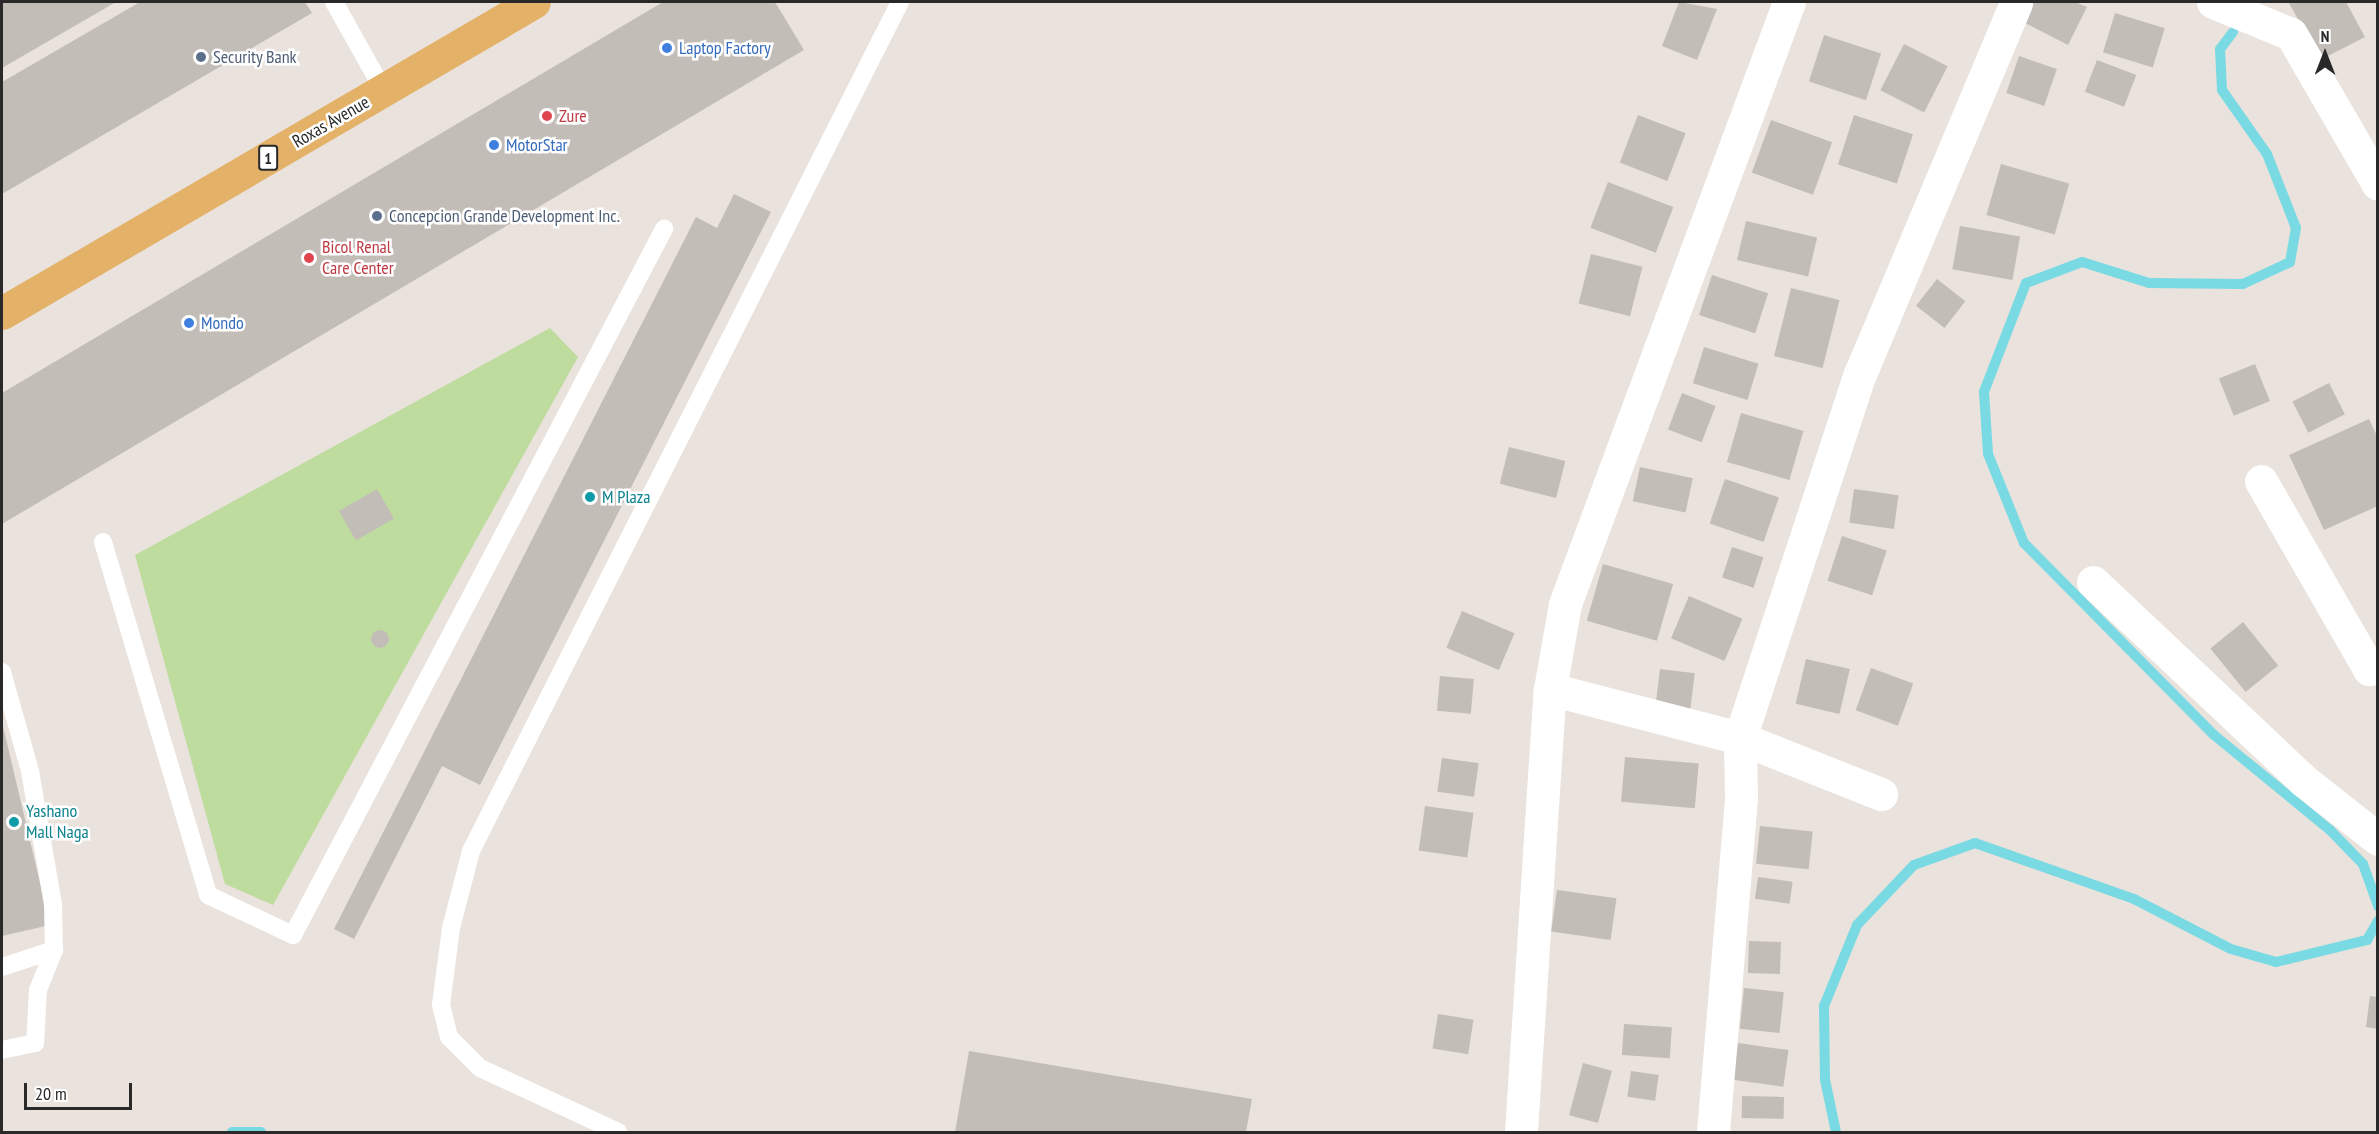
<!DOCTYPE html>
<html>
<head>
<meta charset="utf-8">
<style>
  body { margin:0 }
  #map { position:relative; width:2379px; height:1134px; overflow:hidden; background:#eae2dc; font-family:"PT Sans Narrow",sans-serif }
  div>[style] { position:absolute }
  .green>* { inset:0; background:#bedc9e }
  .stream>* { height:10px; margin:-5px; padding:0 5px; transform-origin:5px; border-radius:5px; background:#79dae3 }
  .building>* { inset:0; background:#c3bdb8; transform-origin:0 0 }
  .round { border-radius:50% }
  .lane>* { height:18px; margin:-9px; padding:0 9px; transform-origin:9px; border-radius:9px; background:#fff }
  .street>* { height:33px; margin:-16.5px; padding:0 16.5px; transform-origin:16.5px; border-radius:16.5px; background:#fff }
  .primary>* { height:33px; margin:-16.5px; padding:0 16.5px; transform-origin:16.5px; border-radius:16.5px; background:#e3b168 }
  .dots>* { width:16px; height:16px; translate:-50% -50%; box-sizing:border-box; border:3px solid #fff; border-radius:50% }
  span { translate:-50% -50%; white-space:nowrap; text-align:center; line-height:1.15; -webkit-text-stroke:5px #fff; paint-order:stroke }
  .shield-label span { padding:2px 4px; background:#fff; border:2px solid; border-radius:4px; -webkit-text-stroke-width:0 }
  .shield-label { font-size:16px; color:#292929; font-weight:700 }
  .shop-label { font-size:18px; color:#366cbe }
  .left { translate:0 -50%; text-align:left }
  .service-label { font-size:18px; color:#4e5e75 }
  .health-label { font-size:18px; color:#be3a42 }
  .street-label { font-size:18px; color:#292929 }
  .culture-label { font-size:18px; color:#0d838f }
  .frame { position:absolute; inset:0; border:3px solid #292929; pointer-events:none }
  .north { position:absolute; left:2295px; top:24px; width:60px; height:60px; -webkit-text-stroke:4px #fff; paint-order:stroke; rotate:0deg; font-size:16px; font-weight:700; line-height:24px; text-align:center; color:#292929 }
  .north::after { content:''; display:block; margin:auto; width:21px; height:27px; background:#292929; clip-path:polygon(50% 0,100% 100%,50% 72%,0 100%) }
  .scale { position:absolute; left:24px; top:1083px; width:108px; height:27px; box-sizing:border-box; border:3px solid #292929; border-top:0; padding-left:8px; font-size:18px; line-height:21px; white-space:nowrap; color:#292929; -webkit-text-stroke:4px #fff; paint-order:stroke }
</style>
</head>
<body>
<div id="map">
  <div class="green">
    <i style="clip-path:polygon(550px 328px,578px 357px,273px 905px,225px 884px,135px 555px)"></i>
  </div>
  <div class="stream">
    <i style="left:2233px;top:32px;width:21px;rotate:127deg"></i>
    <i style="left:2220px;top:49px;width:41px;rotate:87.2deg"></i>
    <i style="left:2222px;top:90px;width:78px;rotate:54.9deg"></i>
    <i style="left:2267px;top:154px;width:79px;rotate:68.6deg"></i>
    <i style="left:2296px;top:228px;width:35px;rotate:100deg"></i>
    <i style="left:2290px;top:262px;width:52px;rotate:154.9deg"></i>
    <i style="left:2243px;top:284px;width:94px;rotate:-179.4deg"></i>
    <i style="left:2149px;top:283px;width:70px;rotate:-162.6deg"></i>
    <i style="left:2082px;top:262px;width:60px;rotate:159.4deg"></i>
    <i style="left:2026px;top:283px;width:117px;rotate:111.1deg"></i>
    <i style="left:1984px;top:392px;width:62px;rotate:86.3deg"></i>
    <i style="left:1988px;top:454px;width:96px;rotate:68deg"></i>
    <i style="left:2024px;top:543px;width:270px;rotate:45.3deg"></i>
    <i style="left:2214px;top:735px;width:150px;rotate:39.3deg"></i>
    <i style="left:2330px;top:830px;width:47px;rotate:45.9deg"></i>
    <i style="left:2363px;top:864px;width:45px;rotate:70.3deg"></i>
    <i style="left:232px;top:1132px;width:29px"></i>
    <i style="left:1836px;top:1132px;width:53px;rotate:-101.9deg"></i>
    <i style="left:1825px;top:1080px;width:74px;rotate:-90.8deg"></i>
    <i style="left:1824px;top:1006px;width:87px;rotate:-67.8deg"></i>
    <i style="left:1857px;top:925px;width:83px;rotate:-46.5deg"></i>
    <i style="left:1914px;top:865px;width:65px;rotate:-19.8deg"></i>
    <i style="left:1975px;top:843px;width:169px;rotate:19.4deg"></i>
    <i style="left:2134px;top:899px;width:109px;rotate:27.3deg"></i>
    <i style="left:2231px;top:949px;width:47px;rotate:16.1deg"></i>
    <i style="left:2276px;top:962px;width:94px;rotate:-13.6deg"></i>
    <i style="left:2367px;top:940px;width:22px;rotate:-60deg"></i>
  </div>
  <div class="building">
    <i style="clip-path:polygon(2px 2px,116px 2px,2px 68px)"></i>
    <i style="clip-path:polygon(140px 2px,305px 2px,312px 13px,2px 194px,2px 82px)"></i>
    <i style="clip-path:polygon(663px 2px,775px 2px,804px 50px,2px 524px,2px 393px)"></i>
    <i style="clip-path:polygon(1679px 2px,1717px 9px,1697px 60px,1662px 46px)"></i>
    <i style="clip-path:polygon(2034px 2px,2075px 2px,2087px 7px,2068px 45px,2023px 22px)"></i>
    <i style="clip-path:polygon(2346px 2px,2365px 37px,2320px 60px,2289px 3px)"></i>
    <i style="left:2115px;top:13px;width:52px;height:41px;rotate:17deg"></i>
    <i style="left:1824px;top:35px;width:60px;height:49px;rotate:18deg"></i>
    <i style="left:1904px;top:44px;width:49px;height:52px;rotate:27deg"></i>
    <i style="left:2019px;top:56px;width:40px;height:39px;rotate:19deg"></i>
    <i style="left:2097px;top:60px;width:42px;height:34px;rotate:21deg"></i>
    <i style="left:1638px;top:115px;width:51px;height:51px;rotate:21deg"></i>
    <i style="left:1854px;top:115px;width:62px;height:52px;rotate:18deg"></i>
    <i style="left:1771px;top:120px;width:65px;height:56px;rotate:20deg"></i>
    <i style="left:2001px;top:164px;width:71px;height:53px;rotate:16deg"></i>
    <i style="left:1608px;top:182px;width:70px;height:49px;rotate:21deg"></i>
    <i style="clip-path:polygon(734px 194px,771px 212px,480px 785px,442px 766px,354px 939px,334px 929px,696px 217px,717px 228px)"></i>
    <i style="left:1746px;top:221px;width:73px;height:40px;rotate:13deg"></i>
    <i style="left:1960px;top:226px;width:61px;height:44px;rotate:10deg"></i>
    <i style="left:1591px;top:254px;width:53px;height:51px;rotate:14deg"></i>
    <i style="left:1712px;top:275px;width:59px;height:42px;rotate:18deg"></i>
    <i style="left:1937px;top:279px;width:36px;height:34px;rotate:38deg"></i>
    <i style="left:1791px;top:288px;width:50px;height:70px;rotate:14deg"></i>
    <i style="left:1704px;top:347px;width:57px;height:38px;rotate:17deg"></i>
    <i style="left:2255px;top:364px;width:40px;height:39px;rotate:68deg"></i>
    <i style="left:2329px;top:383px;width:35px;height:41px;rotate:63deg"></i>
    <i style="left:1682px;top:393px;width:36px;height:39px;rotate:21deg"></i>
    <i style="left:1741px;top:413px;width:65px;height:51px;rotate:16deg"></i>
    <i style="clip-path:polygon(2369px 419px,2378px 438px,2378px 506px,2324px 530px,2289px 455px)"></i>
    <i style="left:1509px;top:447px;width:58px;height:38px;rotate:14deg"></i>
    <i style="left:1640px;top:467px;width:54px;height:35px;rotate:12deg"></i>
    <i style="left:1725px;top:479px;width:57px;height:47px;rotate:19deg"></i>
    <i style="left:377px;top:489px;width:34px;height:44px;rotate:60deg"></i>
    <i style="left:1854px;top:489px;width:45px;height:34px;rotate:8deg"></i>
    <i style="left:1842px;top:536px;width:47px;height:47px;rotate:18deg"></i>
    <i style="left:1732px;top:547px;width:33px;height:32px;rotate:18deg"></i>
    <i style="left:1603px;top:564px;width:73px;height:59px;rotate:16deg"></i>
    <i style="left:1689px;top:596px;width:58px;height:46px;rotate:23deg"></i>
    <i style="left:1462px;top:611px;width:57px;height:40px;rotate:23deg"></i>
    <i style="left:2243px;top:622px;width:56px;height:42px;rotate:51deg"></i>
    <i class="round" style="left:371px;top:630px;width:18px;height:18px"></i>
    <i style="left:1806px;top:659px;width:45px;height:46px;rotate:13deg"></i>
    <i style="left:1871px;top:668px;width:45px;height:45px;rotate:20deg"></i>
    <i style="left:1660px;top:669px;width:35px;height:41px;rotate:7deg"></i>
    <i style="left:1440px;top:676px;width:34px;height:35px;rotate:5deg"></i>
    <i style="clip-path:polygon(2px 722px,50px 925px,2px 936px)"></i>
    <i style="left:1625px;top:757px;width:74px;height:45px;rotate:5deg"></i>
    <i style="left:1442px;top:758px;width:37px;height:34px;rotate:8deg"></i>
    <i style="left:1425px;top:806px;width:49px;height:45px;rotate:8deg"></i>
    <i style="left:1760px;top:826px;width:53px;height:38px;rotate:6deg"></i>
    <i style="left:1758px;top:877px;width:35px;height:22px;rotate:8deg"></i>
    <i style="left:1557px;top:890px;width:60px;height:42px;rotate:8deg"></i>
    <i style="left:1749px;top:941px;width:32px;height:32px;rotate:2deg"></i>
    <i style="left:1744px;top:988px;width:40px;height:41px;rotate:6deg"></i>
    <i style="clip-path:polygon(2370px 996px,2378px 997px,2378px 1029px,2366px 1027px)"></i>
    <i style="left:1438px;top:1014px;width:36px;height:35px;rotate:9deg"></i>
    <i style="left:1624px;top:1024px;width:48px;height:31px;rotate:4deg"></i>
    <i style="left:1738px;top:1043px;width:51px;height:37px;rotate:8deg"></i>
    <i style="clip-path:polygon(969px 1051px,1252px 1099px,1246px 1132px,955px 1132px)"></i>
    <i style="left:1583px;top:1063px;width:30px;height:54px;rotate:15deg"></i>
    <i style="left:1631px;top:1071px;width:28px;height:26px;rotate:8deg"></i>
    <i style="left:1742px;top:1096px;width:42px;height:22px;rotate:1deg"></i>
  </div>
  <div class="lane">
    <i style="left:334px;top:2px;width:102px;rotate:60.7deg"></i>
    <i style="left:103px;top:542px;width:368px;rotate:73.4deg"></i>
    <i style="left:208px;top:895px;width:94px;rotate:25.2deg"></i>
    <i style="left:293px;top:935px;width:798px;rotate:-62.28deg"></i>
    <i style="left:2px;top:672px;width:103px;rotate:74.2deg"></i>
    <i style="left:30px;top:771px;width:135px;rotate:80.2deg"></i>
    <i style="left:53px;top:904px;width:46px;rotate:88.8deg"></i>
    <i style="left:2px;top:967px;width:55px;rotate:-18.1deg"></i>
    <i style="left:54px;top:950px;width:43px;rotate:111.8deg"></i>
    <i style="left:38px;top:990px;width:53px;rotate:93.2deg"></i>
    <i style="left:35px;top:1043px;width:34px;rotate:168deg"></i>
    <i style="left:618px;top:1132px;width:152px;rotate:-155.1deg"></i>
    <i style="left:480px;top:1068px;width:44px;rotate:-135deg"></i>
    <i style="left:449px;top:1037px;width:33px;rotate:-104deg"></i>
    <i style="left:441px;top:1005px;width:78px;rotate:-82.6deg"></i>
    <i style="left:451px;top:928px;width:80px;rotate:-75.4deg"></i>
    <i style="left:471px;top:851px;width:951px;rotate:-63.19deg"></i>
  </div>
  <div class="street">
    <i style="left:2213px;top:2px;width:84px;rotate:22.3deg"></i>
    <i style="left:2291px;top:34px;width:173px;rotate:59.9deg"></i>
    <i style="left:2261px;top:481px;width:217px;rotate:60.1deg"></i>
    <i style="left:2369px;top:669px;width:11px;rotate:-34deg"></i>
    <i style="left:2093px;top:582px;width:289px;rotate:43.3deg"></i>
    <i style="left:2303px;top:780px;width:95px;rotate:38.2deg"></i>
    <i style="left:1550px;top:689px;width:196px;rotate:14.5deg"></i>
    <i style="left:1740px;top:738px;width:152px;rotate:21.7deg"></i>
    <i style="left:1521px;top:1132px;width:444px;rotate:-86.3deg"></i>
    <i style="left:1550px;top:689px;width:86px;rotate:-80deg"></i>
    <i style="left:1565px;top:604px;width:642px;rotate:-69.59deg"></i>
    <i style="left:1713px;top:1132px;width:335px;rotate:-85.2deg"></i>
    <i style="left:1741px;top:798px;width:60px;rotate:-91deg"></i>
    <i style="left:1740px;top:738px;width:383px;rotate:-71.8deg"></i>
    <i style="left:1860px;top:374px;width:403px;rotate:-67.2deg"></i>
  </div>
  <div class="primary">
    <i style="left:2px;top:313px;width:616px;rotate:-30.31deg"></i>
  </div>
  <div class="dots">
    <i style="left:667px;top:48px;background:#3f7fe0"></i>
    <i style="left:201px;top:57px;background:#5c6f8a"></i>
    <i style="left:547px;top:116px;background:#e0444e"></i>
    <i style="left:494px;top:145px;background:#3f7fe0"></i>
    <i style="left:377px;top:216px;background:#5c6f8a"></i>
    <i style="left:309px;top:258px;background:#e0444e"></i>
    <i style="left:189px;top:323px;background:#3f7fe0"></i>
    <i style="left:590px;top:497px;background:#0f9aa8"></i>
    <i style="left:14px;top:822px;background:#0f9aa8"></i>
  </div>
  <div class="shield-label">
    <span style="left:268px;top:158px">1</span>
  </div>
  <div class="shop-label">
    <span class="left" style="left:679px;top:48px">Laptop Factory</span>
    <span class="left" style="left:506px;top:145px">MotorStar</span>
    <span class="left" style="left:201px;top:323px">Mondo</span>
  </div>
  <div class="service-label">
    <span class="left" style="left:213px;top:57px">Security Bank</span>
    <span class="left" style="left:389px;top:216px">Concepcion Grande Development Inc.</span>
  </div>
  <div class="health-label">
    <span class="left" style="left:559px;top:116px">Zure</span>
    <span class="left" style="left:322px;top:258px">Bicol Renal<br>Care Center</span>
  </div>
  <div class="street-label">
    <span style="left:331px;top:122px;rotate:-30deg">Roxas Avenue</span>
  </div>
  <div class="culture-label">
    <span class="left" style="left:602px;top:497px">M Plaza</span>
    <span class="left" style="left:26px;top:822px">Yashano<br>Mall Naga</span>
  </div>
  <div class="frame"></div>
  <div class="north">N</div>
  <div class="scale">20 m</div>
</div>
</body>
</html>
